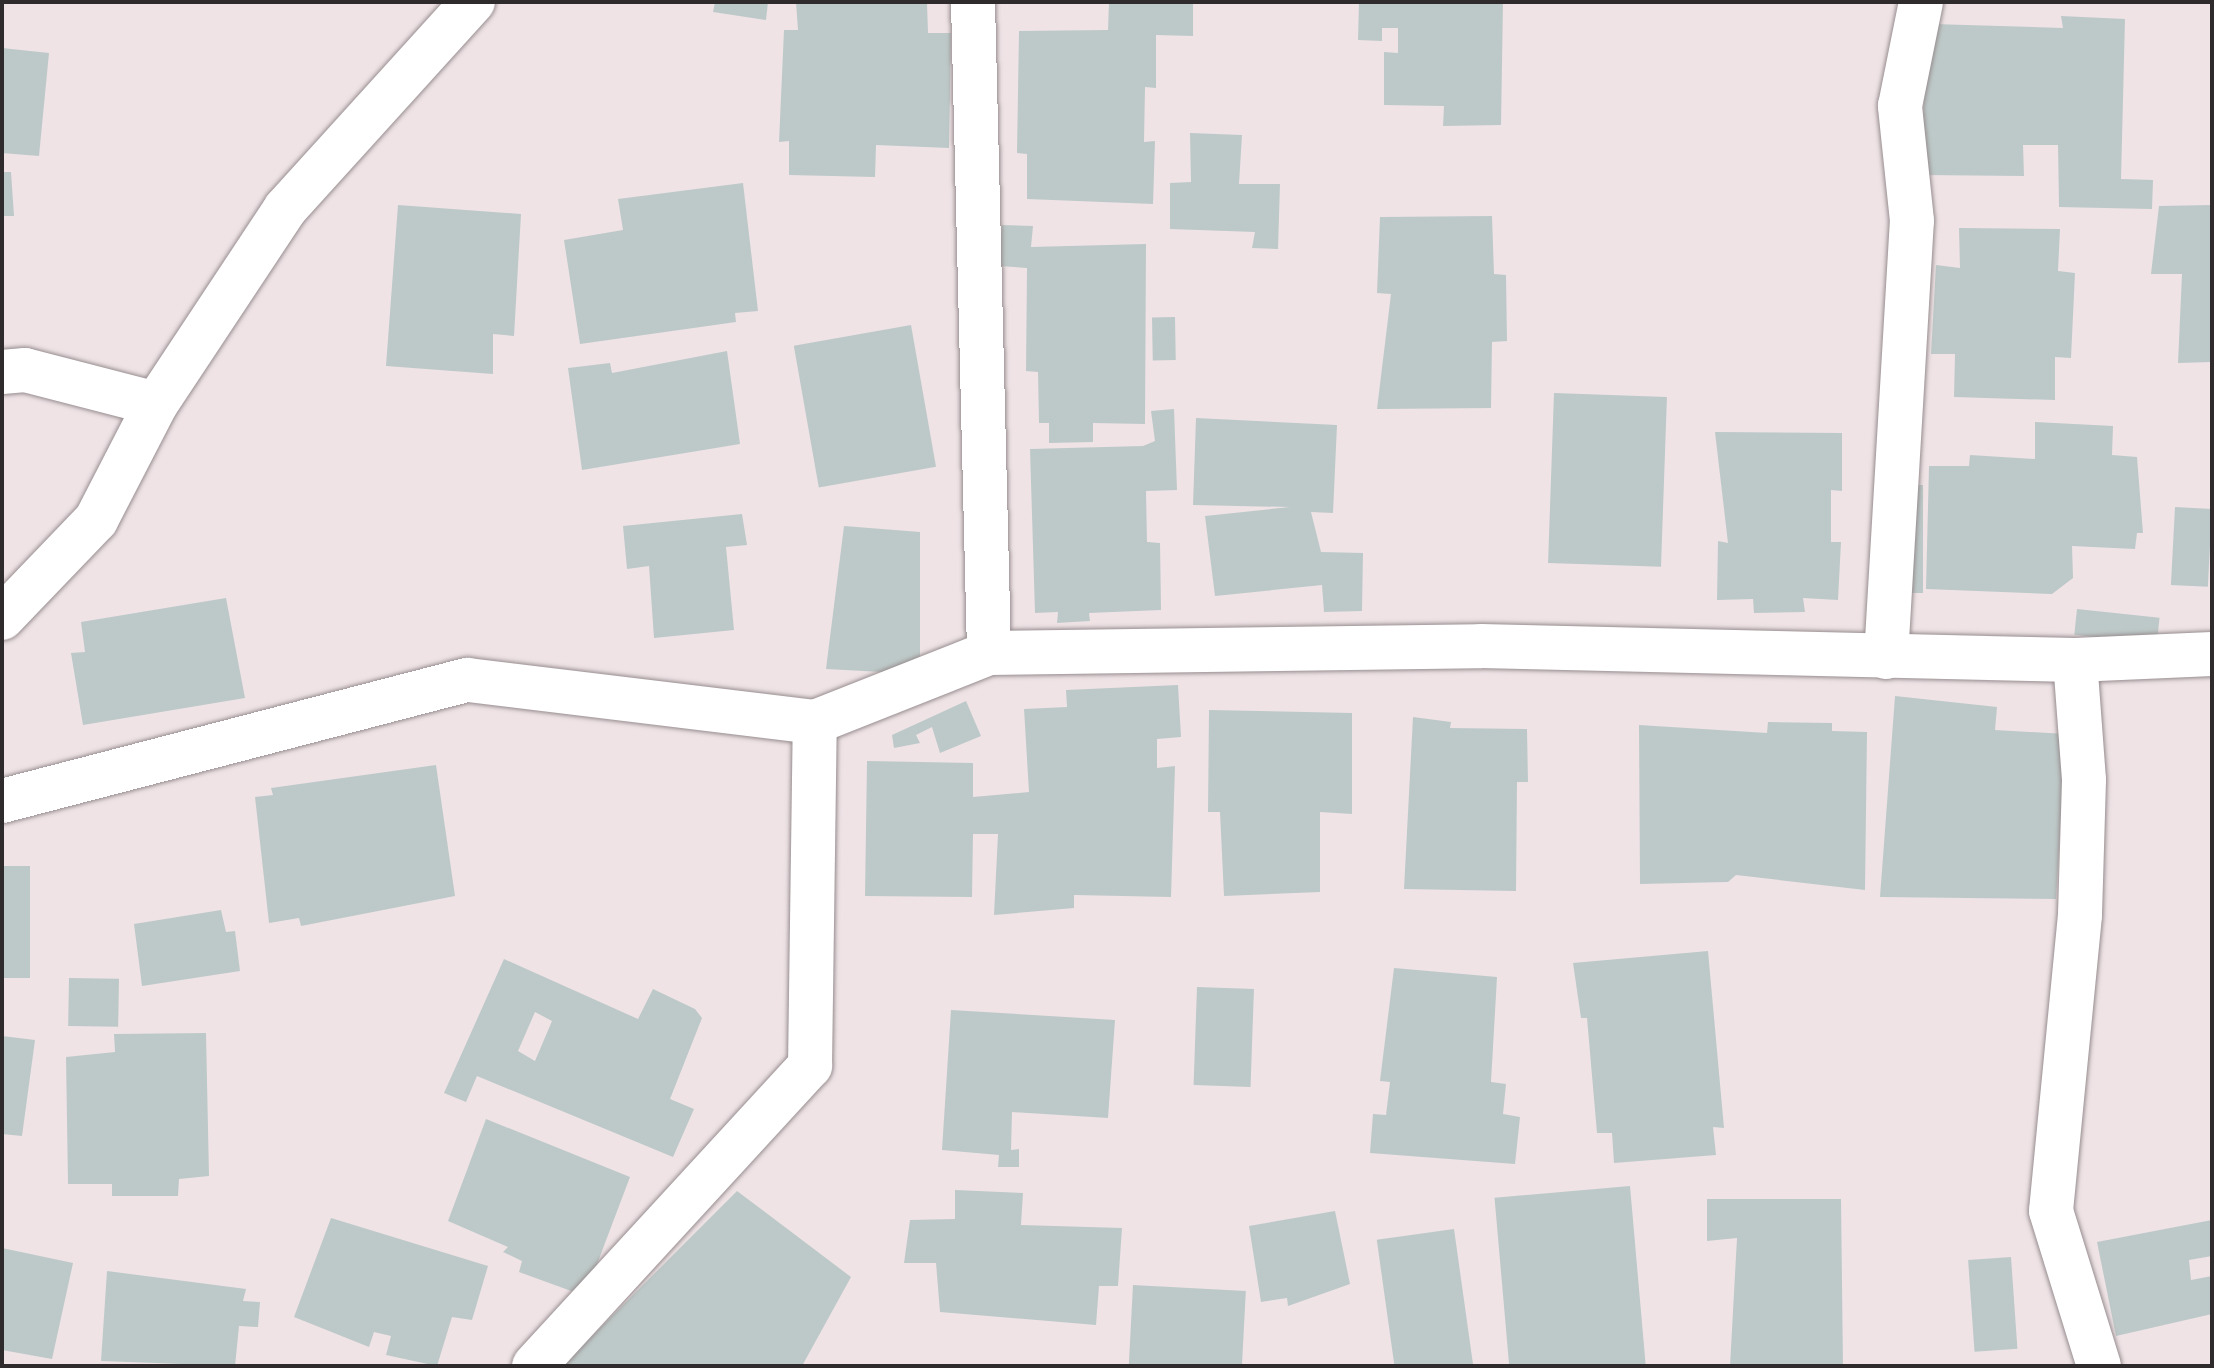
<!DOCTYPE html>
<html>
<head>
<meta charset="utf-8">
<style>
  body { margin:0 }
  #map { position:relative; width:2214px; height:1368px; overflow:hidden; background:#efe3e6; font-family:Roboto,sans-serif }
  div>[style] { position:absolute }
  .building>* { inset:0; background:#bdc9c8; transform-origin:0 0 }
  .roads { filter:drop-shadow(0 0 2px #978d8f) drop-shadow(0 0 2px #978d8f) }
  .minor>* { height:44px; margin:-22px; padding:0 22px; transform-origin:22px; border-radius:22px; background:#fff }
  span { translate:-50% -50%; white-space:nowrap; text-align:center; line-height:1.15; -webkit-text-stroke:8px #fcf1f3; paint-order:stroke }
  .frame { position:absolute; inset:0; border:4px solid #2f2b2c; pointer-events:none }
</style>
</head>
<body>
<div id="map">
  <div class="building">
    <i style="clip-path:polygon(715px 2px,768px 2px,766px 20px,713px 12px)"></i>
    <i style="clip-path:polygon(796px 2px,927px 2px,928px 33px,951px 33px,949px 148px,876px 145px,875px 177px,789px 175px,789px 141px,779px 142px,784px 30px,798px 30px)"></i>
    <i style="clip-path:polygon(1109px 2px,1193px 2px,1193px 36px,1156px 35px,1156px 88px,1145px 87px,1144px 142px,1155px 141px,1153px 204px,1027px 199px,1027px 154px,1017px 153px,1019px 31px,1108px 30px)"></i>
    <i style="clip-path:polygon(1359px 2px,1503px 2px,1501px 125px,1443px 126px,1444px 106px,1384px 105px,1384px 52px,1398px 53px,1398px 28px,1382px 28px,1382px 41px,1358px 40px)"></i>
    <i style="clip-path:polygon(2061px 16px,2125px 19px,2121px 179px,2153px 180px,2152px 209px,2059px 207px,2058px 145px,2023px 145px,2024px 176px,1922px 175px,1925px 43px,1933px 24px,2063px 28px)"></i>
    <i style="clip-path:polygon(2px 48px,49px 53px,39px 156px,2px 153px)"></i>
    <i style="clip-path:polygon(1190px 133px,1242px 135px,1239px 184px,1280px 184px,1278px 249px,1252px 248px,1255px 232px,1170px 229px,1170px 183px,1191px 182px)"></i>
    <i style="clip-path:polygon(2px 172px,11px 172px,14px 216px,2px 216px)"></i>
    <i style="clip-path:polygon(743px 183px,758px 311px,735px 313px,736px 322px,580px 344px,564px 240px,623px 230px,618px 199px)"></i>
    <i style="clip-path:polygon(398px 205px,521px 214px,514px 336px,493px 334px,493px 374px,386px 366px)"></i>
    <i style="clip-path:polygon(2212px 205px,2212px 362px,2178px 363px,2182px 274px,2151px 274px,2159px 206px)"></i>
    <i style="clip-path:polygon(1492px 216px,1494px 274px,1506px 275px,1507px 341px,1492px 342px,1491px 408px,1377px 409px,1391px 294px,1377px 293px,1380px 217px)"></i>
    <i style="clip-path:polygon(1002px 225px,1033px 226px,1031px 247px,1146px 244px,1145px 424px,1093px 423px,1093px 442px,1049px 443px,1049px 423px,1039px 423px,1038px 372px,1026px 371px,1027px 268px,999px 266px)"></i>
    <i style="clip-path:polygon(1959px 228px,2060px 229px,2058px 271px,2075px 273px,2071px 358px,2055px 357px,2055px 400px,1954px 397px,1955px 354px,1931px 354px,1936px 265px,1960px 268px)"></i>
    <i style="left:1175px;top:317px;width:43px;height:23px;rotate:89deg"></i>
    <i style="left:911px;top:325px;width:144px;height:119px;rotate:80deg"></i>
    <i style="clip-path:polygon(727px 351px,740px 444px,582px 470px,568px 368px,610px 363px,612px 373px)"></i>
    <i style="left:1554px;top:393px;width:113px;height:170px;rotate:2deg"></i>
    <i style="clip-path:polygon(1174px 409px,1177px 490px,1146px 491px,1147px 542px,1160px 543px,1161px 610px,1089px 613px,1090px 621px,1057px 623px,1058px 612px,1035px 613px,1030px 449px,1143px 446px,1155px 441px,1151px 411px)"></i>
    <i style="clip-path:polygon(1196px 418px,1337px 425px,1333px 513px,1311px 512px,1321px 552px,1363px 553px,1362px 611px,1324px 612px,1322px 585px,1215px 596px,1205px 516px,1290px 507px,1193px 505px)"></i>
    <i style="clip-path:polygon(2035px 422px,2113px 426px,2112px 455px,2137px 457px,2143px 533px,2137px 533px,2135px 549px,2072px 546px,2073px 578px,2052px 594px,1926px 589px,1929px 466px,1969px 466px,1970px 455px,2035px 459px)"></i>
    <i style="clip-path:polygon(1715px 432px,1842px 433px,1842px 491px,1831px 490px,1831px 542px,1841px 542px,1838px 600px,1803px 598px,1805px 612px,1754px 613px,1753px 599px,1717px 600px,1718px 541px,1728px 543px)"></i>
    <i style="left:1904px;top:485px;width:19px;height:108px"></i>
    <i style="left:2175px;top:507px;width:37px;height:78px;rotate:3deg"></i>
    <i style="clip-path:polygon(742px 514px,747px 545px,726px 547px,734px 630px,654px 638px,649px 566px,627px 569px,623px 526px)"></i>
    <i style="clip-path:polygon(844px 526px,920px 532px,920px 674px,826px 669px)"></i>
    <i style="clip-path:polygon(226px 598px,245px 698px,83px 725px,71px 653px,85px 652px,81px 622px)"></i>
    <i style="left:2077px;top:609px;width:83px;height:26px;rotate:6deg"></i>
    <i style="clip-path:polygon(1178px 685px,1181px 737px,1157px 739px,1157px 768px,1175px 766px,1171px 897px,1074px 895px,1074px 908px,994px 915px,998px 834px,973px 834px,972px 897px,865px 896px,867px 761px,973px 763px,973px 797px,1029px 792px,1024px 709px,1067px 707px,1066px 690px)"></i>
    <i style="clip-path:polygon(1895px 696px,1997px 707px,1995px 730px,2066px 734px,2056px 899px,1880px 897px)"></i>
    <i style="clip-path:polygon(966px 701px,981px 736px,940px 753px,932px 727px,916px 735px,920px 743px,894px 748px,892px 735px)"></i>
    <i style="clip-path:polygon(1209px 710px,1352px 713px,1352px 814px,1320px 812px,1320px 892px,1224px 896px,1220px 812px,1208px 812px)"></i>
    <i style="clip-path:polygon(1413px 717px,1451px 722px,1450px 728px,1527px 729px,1528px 782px,1517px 782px,1516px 891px,1404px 889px)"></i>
    <i style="clip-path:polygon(1768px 722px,1832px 723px,1832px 731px,1867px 732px,1865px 890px,1736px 875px,1728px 882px,1640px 884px,1639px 725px,1767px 733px)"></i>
    <i style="clip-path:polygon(436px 765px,455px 896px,301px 926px,299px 918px,269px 923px,255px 797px,273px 795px,271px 788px)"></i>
    <i style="left:2px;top:866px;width:28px;height:112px"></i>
    <i style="clip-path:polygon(221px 910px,226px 932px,235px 931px,240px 971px,142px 986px,134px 924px)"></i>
    <i style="clip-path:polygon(1708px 951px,1724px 1128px,1713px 1127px,1716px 1155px,1614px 1163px,1612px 1133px,1597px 1133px,1587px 1018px,1581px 1018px,1573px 963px)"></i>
    <i style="clip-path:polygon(evenodd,504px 959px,638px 1019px,653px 989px,695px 1009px,702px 1018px,670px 1099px,694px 1109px,673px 1157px,477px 1076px,466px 1102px,444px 1093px,504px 959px,535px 1012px,552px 1021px,535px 1061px,518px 1051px,535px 1012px)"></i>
    <i style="clip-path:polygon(1394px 968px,1497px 977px,1491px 1082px,1506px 1084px,1503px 1114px,1520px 1117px,1515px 1164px,1370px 1153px,1373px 1114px,1386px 1115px,1390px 1082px,1380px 1081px)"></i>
    <i style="left:69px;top:978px;width:50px;height:48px;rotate:1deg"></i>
    <i style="left:1197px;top:987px;width:57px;height:98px;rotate:2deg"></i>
    <i style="clip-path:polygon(951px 1010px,1115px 1020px,1108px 1118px,1012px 1112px,1011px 1150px,1019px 1149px,1019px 1167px,998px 1167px,999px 1155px,942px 1150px)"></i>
    <i style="clip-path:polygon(206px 1033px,209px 1176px,179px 1179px,178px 1196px,112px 1196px,112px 1184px,68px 1184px,66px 1057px,115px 1052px,114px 1034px)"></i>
    <i style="clip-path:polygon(2px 1036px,35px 1040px,22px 1136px,2px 1134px)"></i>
    <i style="clip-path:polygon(486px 1119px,630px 1177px,585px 1296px,519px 1272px,522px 1261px,503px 1252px,508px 1247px,448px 1221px)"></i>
    <i style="left:1630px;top:1186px;width:181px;height:136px;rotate:85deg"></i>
    <i style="clip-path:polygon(955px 1190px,1023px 1193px,1021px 1225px,1122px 1228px,1118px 1286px,1099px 1286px,1096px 1325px,940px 1312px,936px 1263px,904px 1263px,910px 1220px,955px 1219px)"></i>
    <i style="clip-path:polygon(737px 1191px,851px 1277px,802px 1366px,562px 1366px)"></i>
    <i style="clip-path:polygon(1707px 1199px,1841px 1199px,1843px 1366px,1730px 1366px,1737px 1238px,1707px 1241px)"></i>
    <i style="clip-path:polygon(1335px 1211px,1350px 1284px,1288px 1306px,1287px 1298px,1261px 1302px,1249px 1226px)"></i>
    <i style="clip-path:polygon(331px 1218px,488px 1266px,472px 1320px,452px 1317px,437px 1366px,386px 1355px,391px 1336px,374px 1332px,369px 1347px,294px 1317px)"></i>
    <i style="clip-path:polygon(2212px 1220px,2212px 1256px,2189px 1260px,2191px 1280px,2212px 1276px,2212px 1314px,2116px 1336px,2097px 1242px)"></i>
    <i style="left:1454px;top:1229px;width:138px;height:78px;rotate:82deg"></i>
    <i style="clip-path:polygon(2px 1248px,73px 1263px,52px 1359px,2px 1350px)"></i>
    <i style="left:2011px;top:1257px;width:92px;height:43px;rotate:86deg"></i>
    <i style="clip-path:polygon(107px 1271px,246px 1289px,243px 1301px,260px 1302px,258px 1327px,239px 1326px,235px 1366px,101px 1361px)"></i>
    <i style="left:1133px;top:1285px;width:113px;height:81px;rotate:3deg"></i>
  </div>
  <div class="roads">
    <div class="minor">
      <i style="left:973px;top:2px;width:651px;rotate:88.59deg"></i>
      <i style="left:2px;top:372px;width:23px;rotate:-5deg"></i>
      <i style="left:25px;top:370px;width:135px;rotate:14.5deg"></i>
      <i style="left:2px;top:618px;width:136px;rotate:-46.2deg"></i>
      <i style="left:96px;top:520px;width:131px;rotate:-62.7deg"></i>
      <i style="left:156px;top:404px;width:234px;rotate:-56.5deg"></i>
      <i style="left:285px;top:209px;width:280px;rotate:-47.8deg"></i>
      <i style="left:1886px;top:657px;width:437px;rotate:-86.6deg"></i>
      <i style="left:1912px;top:221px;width:116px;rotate:-96deg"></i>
      <i style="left:1900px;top:106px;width:106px;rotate:-78.6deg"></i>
      <i style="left:2075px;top:660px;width:120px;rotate:85.7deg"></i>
      <i style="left:2084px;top:780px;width:135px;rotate:91.7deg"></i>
      <i style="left:2080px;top:915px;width:297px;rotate:95.6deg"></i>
      <i style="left:2051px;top:1211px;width:162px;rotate:72.8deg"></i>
      <i style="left:2px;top:801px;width:481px;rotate:-14.6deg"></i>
      <i style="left:468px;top:680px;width:350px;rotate:6.9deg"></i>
      <i style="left:815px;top:722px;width:187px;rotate:-21.6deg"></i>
      <i style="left:989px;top:653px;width:492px;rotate:-0.8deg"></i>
      <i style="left:1481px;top:646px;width:594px;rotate:1.35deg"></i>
      <i style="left:2075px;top:660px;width:137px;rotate:-2.5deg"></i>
      <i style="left:534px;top:1366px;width:408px;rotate:-47.4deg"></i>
      <i style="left:810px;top:1066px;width:344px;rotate:-89.2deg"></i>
    </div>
  </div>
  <div class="frame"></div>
</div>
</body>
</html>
